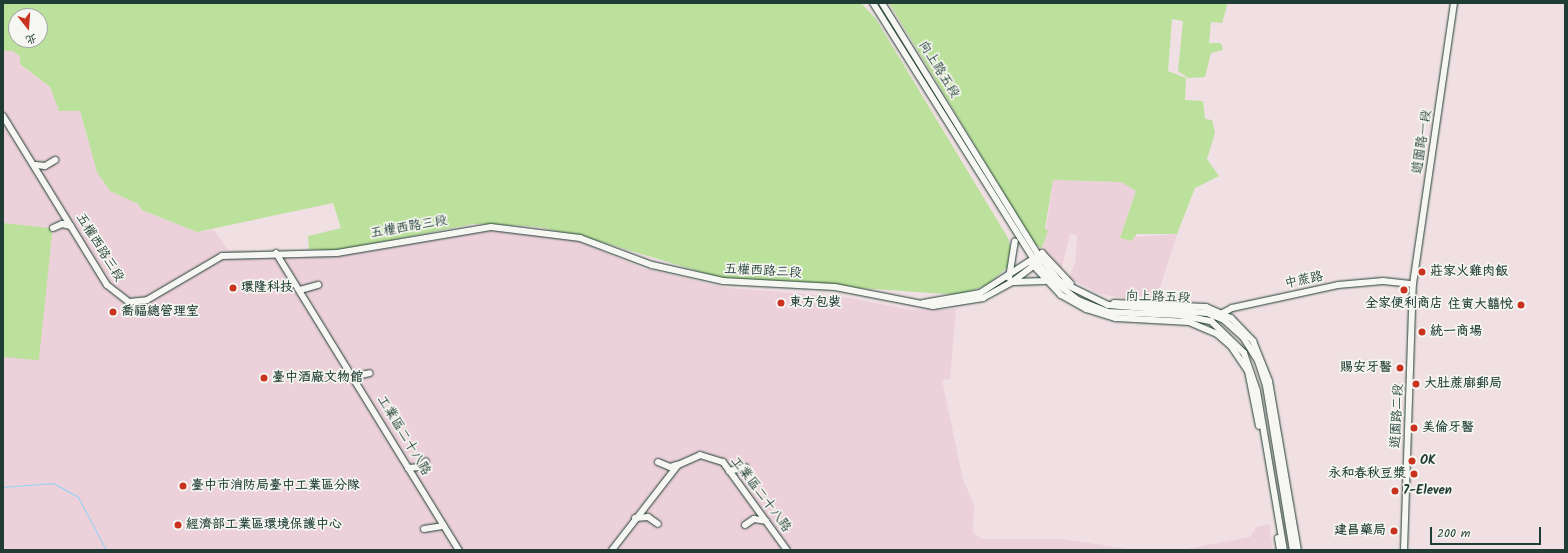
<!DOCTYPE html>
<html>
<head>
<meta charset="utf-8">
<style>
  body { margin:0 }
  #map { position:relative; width:1568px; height:553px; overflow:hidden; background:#f0e0e4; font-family:Kalam,"LXGW WenKai TC",sans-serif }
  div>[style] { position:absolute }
  .built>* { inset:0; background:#ecd0da }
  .green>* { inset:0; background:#bce19c; transform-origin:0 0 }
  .stream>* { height:1px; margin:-0.5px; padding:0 0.5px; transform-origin:0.5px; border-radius:0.5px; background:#94d3f5 }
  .roads { filter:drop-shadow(0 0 1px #1f3d34) drop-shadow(0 0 1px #1f3d34) }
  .secondary>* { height:6px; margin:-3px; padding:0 3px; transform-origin:3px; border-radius:3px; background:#f6f6f2 }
  .dots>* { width:11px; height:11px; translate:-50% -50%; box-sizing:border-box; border:2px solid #f6f6f2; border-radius:50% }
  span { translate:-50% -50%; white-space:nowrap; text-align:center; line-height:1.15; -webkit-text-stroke:3.5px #f6f6f2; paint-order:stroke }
  .street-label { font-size:13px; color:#1f3d34 }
  .poi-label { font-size:13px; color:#1f3d34; font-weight:700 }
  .left { translate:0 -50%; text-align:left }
  .right { translate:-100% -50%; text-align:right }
  .frame { position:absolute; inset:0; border:4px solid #1f3d34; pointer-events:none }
  .north { position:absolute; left:8px; top:8px; width:40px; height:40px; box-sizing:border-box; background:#f6f6f2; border:1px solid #a0aca6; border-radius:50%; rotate:163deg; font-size:11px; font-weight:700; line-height:16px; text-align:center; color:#1f3d34 }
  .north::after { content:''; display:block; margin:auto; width:14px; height:18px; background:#c8321e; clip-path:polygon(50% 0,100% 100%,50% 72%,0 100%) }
  .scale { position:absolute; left:1430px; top:527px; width:111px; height:18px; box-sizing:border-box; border:2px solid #1f3d34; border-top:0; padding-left:5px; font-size:12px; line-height:14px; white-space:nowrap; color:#1f3d34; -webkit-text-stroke:3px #f6f6f2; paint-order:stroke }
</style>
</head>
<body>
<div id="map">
  <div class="built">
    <i style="clip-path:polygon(3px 51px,12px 51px,20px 56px,20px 65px,50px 87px,59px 111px,80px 111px,97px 172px,110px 191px,138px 204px,142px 210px,197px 232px,214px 230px,228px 250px,335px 255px,491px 229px,578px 241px,642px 268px,728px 288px,845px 297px,911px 310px,956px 309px,950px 379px,942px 380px,963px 479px,974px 505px,973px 532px,982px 539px,1063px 539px,1134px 550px,3px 550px)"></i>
    <i style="clip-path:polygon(1053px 180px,1121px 182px,1136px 191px,1120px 238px,1177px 234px,1156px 300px,1131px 294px,1130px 299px,1100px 294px,1069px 278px,1075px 263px,1077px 236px,1070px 234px,1061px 272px,1043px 251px)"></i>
    <i style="clip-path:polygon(1269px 524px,1273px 550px,1181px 550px,1250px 537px,1256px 527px)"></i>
  </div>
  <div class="green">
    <i style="clip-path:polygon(evenodd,3px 3px,861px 3px,876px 19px,1008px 238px,1011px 250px,1008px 267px,987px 285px,960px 295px,744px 280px,721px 278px,585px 237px,539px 227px,492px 224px,473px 224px,336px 251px,309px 249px,308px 236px,341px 228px,333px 203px,197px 232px,142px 210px,138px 204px,110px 191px,97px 172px,80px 111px,59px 111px,50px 87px,20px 64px,20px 56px,12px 51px,3px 51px,3px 3px,16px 16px,40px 16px,40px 40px,16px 40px,16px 16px)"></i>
    <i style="clip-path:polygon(889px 3px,1228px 3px,1222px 23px,1211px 22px,1209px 43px,1221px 43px,1223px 50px,1211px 53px,1205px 77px,1188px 78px,1178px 71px,1183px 21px,1172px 19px,1168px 71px,1186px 78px,1185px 100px,1203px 101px,1205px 119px,1212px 120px,1215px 133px,1207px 159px,1219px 176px,1195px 188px,1177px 234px,1137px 234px,1131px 241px,1120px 238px,1136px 191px,1121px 182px,1053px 180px,1045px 228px,1048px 231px,1042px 248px,1035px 245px)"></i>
    <i style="left:3px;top:223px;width:50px;height:133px;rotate:6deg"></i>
  </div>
  <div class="stream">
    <i style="left:3px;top:487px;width:50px;rotate:-4.6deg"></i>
    <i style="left:53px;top:483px;width:29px;rotate:29deg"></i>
    <i style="left:78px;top:497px;width:60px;rotate:62.2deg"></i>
  </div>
  <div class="roads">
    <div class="secondary">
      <i style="left:873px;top:3px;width:303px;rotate:57.9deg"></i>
      <i style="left:1034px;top:260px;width:25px;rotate:48deg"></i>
      <i style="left:1051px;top:279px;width:34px;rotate:38deg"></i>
      <i style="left:1078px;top:300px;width:31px;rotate:22deg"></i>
      <i style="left:1107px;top:312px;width:72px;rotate:2.4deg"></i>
      <i style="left:1179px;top:315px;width:33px;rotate:11deg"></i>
      <i style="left:1211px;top:321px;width:46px;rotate:44.1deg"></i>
      <i style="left:1244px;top:353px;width:40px;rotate:71.1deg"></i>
      <i style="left:1257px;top:391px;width:161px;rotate:80.4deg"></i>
      <i style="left:882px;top:3px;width:298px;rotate:58.2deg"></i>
      <i style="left:1039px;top:256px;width:32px;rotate:51deg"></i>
      <i style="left:1059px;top:281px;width:55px;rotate:26.1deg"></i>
      <i style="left:1108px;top:305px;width:99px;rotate:4.6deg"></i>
      <i style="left:1207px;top:313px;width:18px;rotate:22deg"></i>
      <i style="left:1224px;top:320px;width:25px;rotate:42deg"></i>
      <i style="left:1243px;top:337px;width:28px;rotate:58deg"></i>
      <i style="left:1258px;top:361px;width:26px;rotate:72deg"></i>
      <i style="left:1266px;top:386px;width:166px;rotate:80.7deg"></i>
      <i style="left:3px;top:116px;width:198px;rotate:58.4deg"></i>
      <i style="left:107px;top:285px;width:28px;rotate:38deg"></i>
      <i style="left:129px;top:302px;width:18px;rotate:-6deg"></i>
      <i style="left:147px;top:300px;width:87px;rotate:-30.4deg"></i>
      <i style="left:222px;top:256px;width:115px;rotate:-1.5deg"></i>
      <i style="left:337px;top:253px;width:156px;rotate:-9.6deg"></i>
      <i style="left:491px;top:227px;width:90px;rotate:7deg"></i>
      <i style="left:580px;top:238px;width:77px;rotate:20.6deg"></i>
      <i style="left:652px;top:265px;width:73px;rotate:12.7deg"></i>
      <i style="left:723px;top:281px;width:112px;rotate:3.1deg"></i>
      <i style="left:835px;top:287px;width:100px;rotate:11deg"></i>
      <i style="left:933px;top:306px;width:51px;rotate:-9.1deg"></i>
      <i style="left:983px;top:298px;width:33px;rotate:-29deg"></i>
      <i style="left:1012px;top:282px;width:41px;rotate:-37.1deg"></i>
      <i style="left:36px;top:165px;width:9px;rotate:6deg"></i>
      <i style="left:45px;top:166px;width:12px;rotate:-31deg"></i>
      <i style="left:53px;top:228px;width:10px;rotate:-24deg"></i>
      <i style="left:62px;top:224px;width:9px;rotate:13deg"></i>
      <i style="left:276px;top:253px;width:349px;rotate:58.4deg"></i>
      <i style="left:1031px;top:263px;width:44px;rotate:46.8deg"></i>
      <i style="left:1061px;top:295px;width:29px;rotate:29deg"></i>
      <i style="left:1086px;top:309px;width:31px;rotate:17deg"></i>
      <i style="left:1116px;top:318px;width:73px;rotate:3.1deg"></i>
      <i style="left:1189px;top:322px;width:30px;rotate:23deg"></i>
      <i style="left:1217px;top:334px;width:18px;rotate:41deg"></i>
      <i style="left:1231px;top:346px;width:30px;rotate:56deg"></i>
      <i style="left:1248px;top:371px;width:56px;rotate:78.7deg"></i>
      <i style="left:1009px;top:278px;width:37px;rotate:-81deg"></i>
      <i style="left:1014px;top:282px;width:31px;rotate:-2deg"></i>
      <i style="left:300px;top:290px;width:19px;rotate:-16deg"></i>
      <i style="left:923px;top:303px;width:58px;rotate:-10deg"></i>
      <i style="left:980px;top:293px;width:74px;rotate:-32.8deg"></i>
      <i style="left:1042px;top:253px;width:42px;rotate:46.9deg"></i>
      <i style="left:1114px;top:303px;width:92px;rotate:2.5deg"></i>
      <i style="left:1206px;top:307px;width:27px;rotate:24deg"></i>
      <i style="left:1231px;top:318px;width:32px;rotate:46deg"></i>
      <i style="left:1253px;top:341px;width:43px;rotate:68.2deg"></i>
      <i style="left:1269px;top:381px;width:171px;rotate:80.3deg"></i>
      <i style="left:1219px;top:315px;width:15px;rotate:-28deg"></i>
      <i style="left:1232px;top:308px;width:108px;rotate:-12.2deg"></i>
      <i style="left:1338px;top:285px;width:45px;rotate:-5.1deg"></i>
      <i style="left:1383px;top:281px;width:30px;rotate:6deg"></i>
      <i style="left:353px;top:377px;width:17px;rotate:-13deg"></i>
      <i style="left:658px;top:462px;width:13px;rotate:23deg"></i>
      <i style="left:670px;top:467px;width:6px;rotate:-18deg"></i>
      <i style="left:408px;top:468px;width:12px;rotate:-5deg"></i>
      <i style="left:420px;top:467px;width:8px;rotate:-45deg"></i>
      <i style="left:729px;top:471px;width:17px;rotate:-13deg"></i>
      <i style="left:635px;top:518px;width:13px;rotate:-4deg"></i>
      <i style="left:648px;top:517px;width:12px;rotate:35deg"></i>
      <i style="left:745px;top:525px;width:11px;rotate:-34deg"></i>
      <i style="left:754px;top:519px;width:12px;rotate:9deg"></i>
      <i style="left:424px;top:529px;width:20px;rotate:-9deg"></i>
      <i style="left:1278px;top:538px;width:12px;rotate:81deg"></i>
      <i style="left:612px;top:550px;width:108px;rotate:-52.2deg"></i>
      <i style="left:678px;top:465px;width:24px;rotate:-24deg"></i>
      <i style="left:700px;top:455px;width:24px;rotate:17deg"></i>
      <i style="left:723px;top:462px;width:109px;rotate:54deg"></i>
      <i style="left:1404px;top:550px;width:266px;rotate:-88.1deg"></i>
      <i style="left:1413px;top:284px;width:284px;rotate:-81.7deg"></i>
    </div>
  </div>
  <div class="dots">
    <i style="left:1422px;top:272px;background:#c8321e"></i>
    <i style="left:233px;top:288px;background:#c8321e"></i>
    <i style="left:1404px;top:290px;background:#c8321e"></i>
    <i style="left:781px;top:303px;background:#c8321e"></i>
    <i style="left:1521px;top:305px;background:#c8321e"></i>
    <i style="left:113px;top:312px;background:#c8321e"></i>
    <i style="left:1422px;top:332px;background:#c8321e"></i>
    <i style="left:1400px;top:368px;background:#c8321e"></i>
    <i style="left:264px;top:378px;background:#c8321e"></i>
    <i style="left:1416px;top:384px;background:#c8321e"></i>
    <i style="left:1414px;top:428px;background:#c8321e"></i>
    <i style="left:1412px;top:461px;background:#c8321e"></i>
    <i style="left:1414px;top:474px;background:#c8321e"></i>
    <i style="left:183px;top:486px;background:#c8321e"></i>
    <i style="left:1395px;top:491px;background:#c8321e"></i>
    <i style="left:178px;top:525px;background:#c8321e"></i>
    <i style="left:1394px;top:531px;background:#c8321e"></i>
  </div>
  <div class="street-label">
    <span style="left:938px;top:70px;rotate:58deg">向上路五段</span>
    <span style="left:1423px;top:142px;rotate:-81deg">遊園路一段</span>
    <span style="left:409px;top:228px;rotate:-10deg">五權西路三段</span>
    <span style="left:99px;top:248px;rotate:58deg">五權西路三段</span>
    <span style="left:763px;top:272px;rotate:3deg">五權西路三段</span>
    <span style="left:1304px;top:281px;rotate:-12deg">中蔗路</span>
    <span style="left:1158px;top:298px;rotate:2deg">向上路五段</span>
    <span style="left:1398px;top:416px;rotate:-87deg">遊園路二段</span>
    <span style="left:403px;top:436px;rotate:59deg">工業區二十八路</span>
    <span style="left:760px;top:495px;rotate:53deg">工業區二十八路</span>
  </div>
  <div class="poi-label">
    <span class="left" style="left:1430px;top:272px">莊家火雞肉飯</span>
    <span class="left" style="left:241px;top:288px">環隆科技</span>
    <span class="left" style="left:789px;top:303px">東方包裝</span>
    <span style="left:1404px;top:304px">全家便利商店</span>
    <span class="right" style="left:1513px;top:305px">住寅大囍悅</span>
    <span class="left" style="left:121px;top:312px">喬福總管理室</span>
    <span class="left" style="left:1430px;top:332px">統一商場</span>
    <span class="right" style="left:1392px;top:368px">賜安牙醫</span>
    <span class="left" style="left:272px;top:378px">臺中酒廠文物館</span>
    <span class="left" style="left:1424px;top:384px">大肚蔗廍郵局</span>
    <span class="left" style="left:1422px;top:428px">美倫牙醫</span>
    <span class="left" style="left:1420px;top:461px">OK</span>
    <span class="right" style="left:1406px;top:474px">永和春秋豆漿</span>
    <span class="left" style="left:191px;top:486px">臺中市消防局臺中工業區分隊</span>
    <span class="left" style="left:1403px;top:491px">7-Eleven</span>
    <span class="left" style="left:186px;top:525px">經濟部工業區環境保護中心</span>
    <span class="right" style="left:1386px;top:531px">建昌藥局</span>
  </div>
  <div class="frame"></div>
  <div class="north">北</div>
  <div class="scale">200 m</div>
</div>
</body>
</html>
